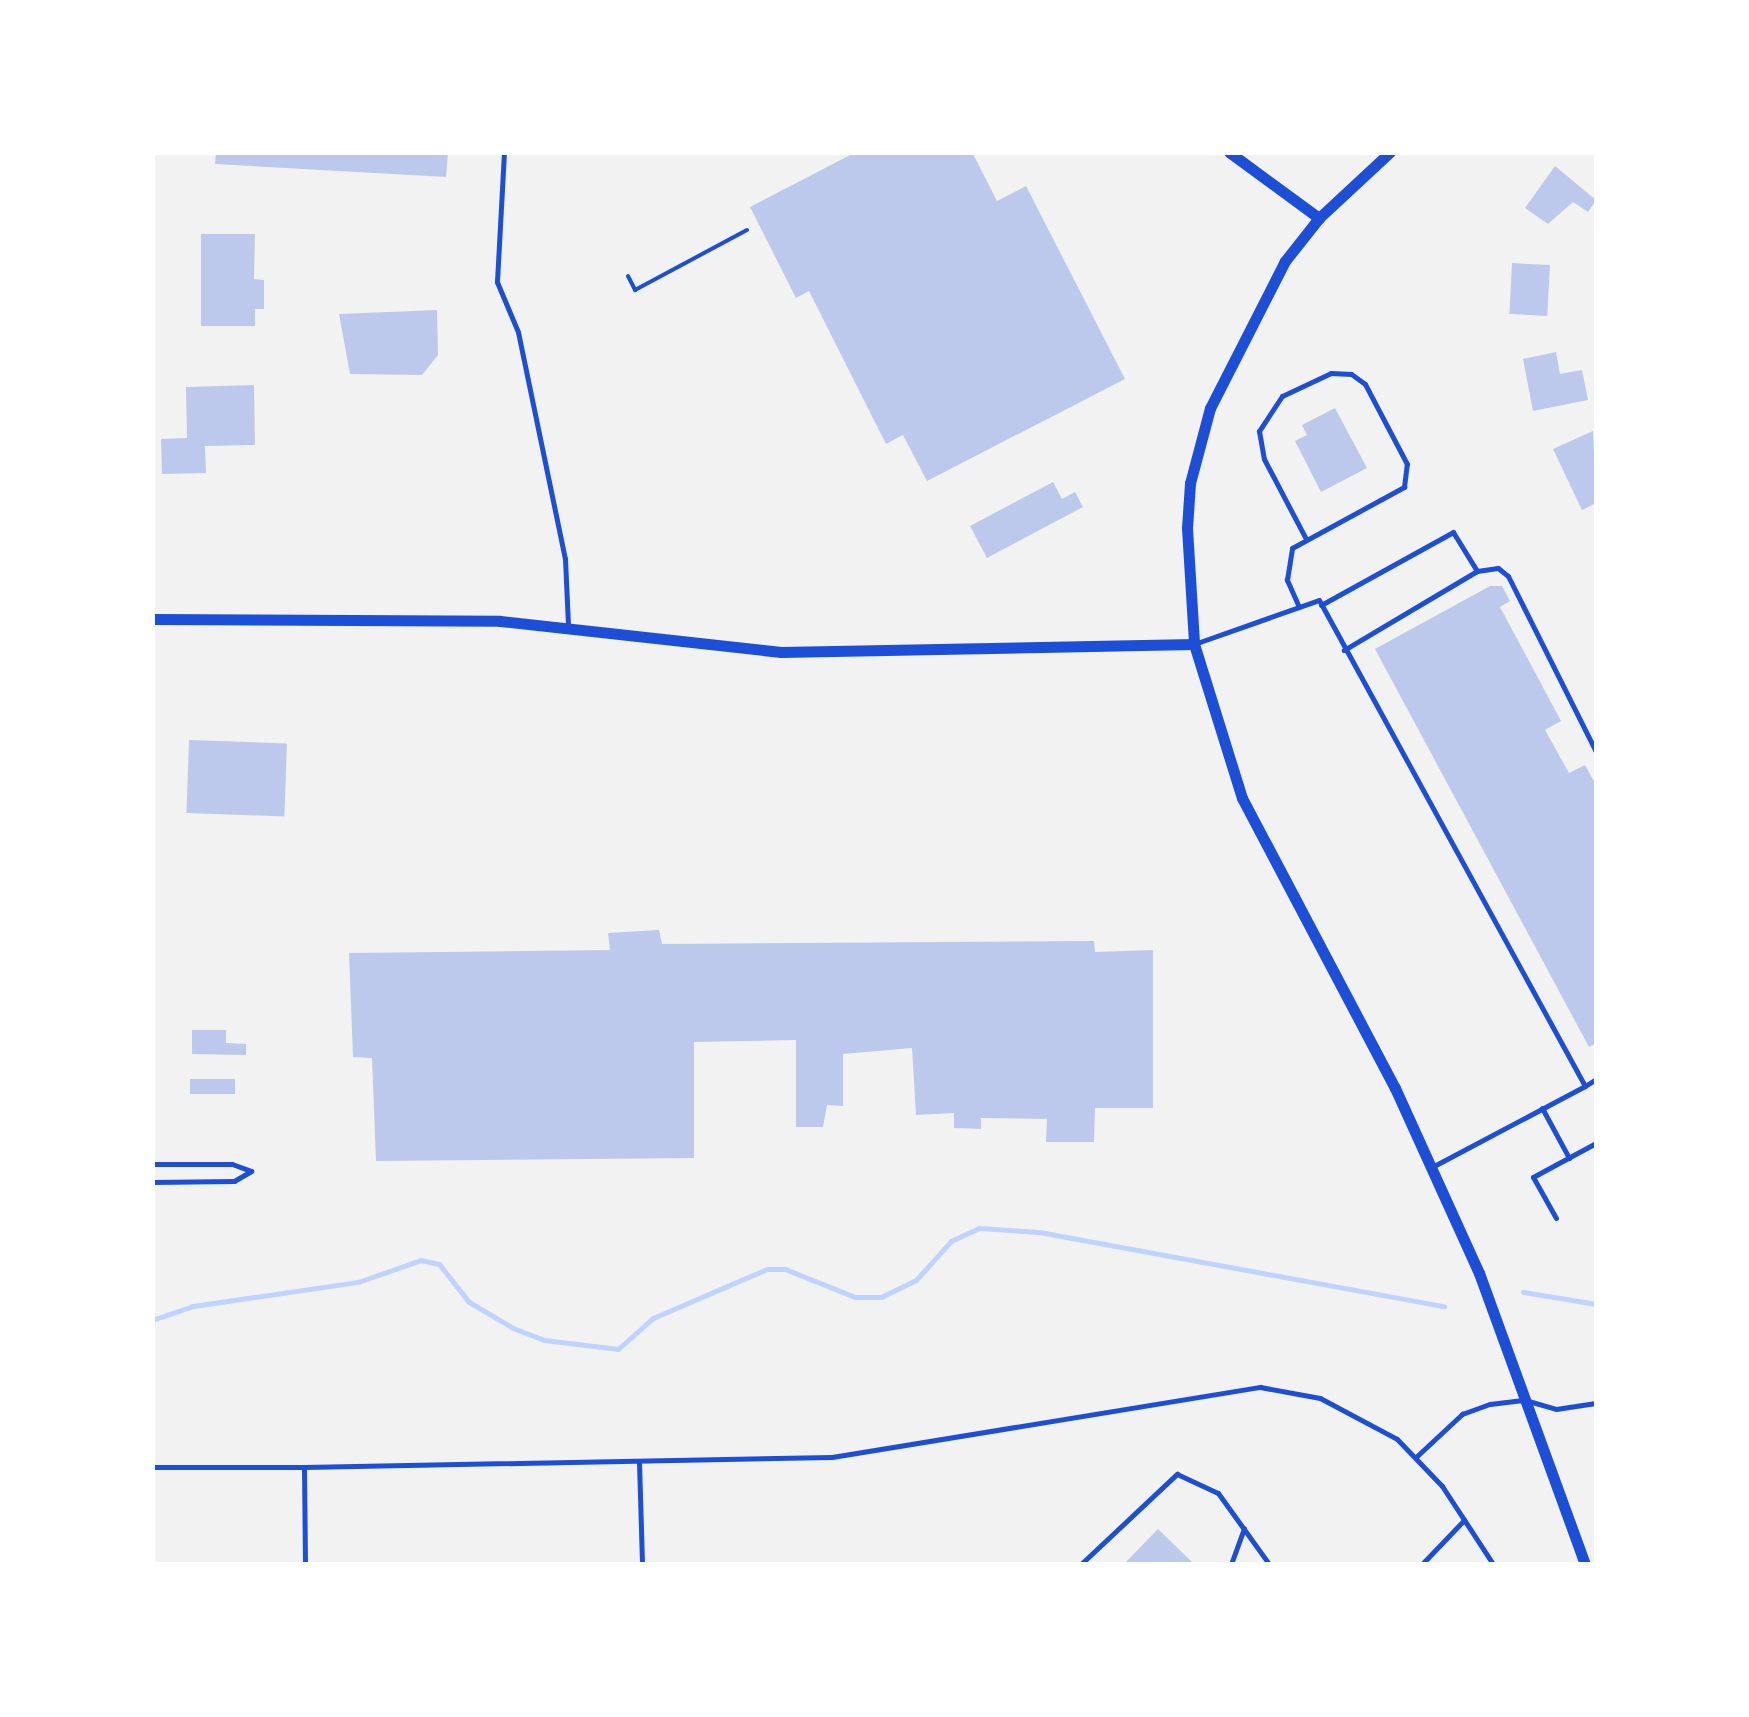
<!DOCTYPE html>
<html>
<head>
<meta charset="utf-8">
<style>
  body { margin:0 }
  #map { position:relative; width:1749px; height:1717px; overflow:hidden; background:#f2f2f2; font-family:"Sofia Sans Condensed",sans-serif }
  div>[style] { position:absolute }
  .stream>* { height:5px; margin:-2.5px; padding:0 2.5px; transform-origin:2.5px; border-radius:2.5px; background:#bfd3fe }
  .building>* { inset:0; background:#bdc9ec; transform-origin:0 0 }
  .path>* { height:4px; margin:-2px; padding:0 2px; transform-origin:2px; border-radius:2px; background:#1d4ed8 }
  .service>* { height:5px; margin:-2.5px; padding:0 2.5px; transform-origin:2.5px; border-radius:2.5px; background:#1d4ed8 }
  .tertiary>* { height:11px; margin:-5.5px; padding:0 5.5px; transform-origin:5.5px; border-radius:5.5px; background:#1d4ed8 }
  span { translate:-50% -50%; white-space:nowrap; text-align:center; line-height:1.15; -webkit-text-stroke:9px #fff; paint-order:stroke }
  .frame { position:absolute; inset:0; border:155px solid #fff; pointer-events:none }
</style>
</head>
<body>
<div id="map">
  <div class="stream">
    <i style="left:1523px;top:1292px;width:74px;rotate:9.3deg"></i>
    <i style="left:152px;top:1320px;width:43px;rotate:-18.9deg"></i>
    <i style="left:193px;top:1306px;width:167px;rotate:-8.3deg"></i>
    <i style="left:358px;top:1282px;width:67px;rotate:-19.2deg"></i>
    <i style="left:421px;top:1260px;width:18px;rotate:13deg"></i>
    <i style="left:439px;top:1264px;width:48px;rotate:51.7deg"></i>
    <i style="left:469px;top:1302px;width:51px;rotate:30.6deg"></i>
    <i style="left:513px;top:1328px;width:33px;rotate:21deg"></i>
    <i style="left:544px;top:1340px;width:75px;rotate:6.9deg"></i>
    <i style="left:618px;top:1349px;width:47px;rotate:-41.5deg"></i>
    <i style="left:653px;top:1318px;width:124px;rotate:-23.3deg"></i>
    <i style="left:767px;top:1269px;width:18px"></i>
    <i style="left:785px;top:1269px;width:75px;rotate:21.8deg"></i>
    <i style="left:855px;top:1297px;width:26px"></i>
    <i style="left:881px;top:1297px;width:39px;rotate:-26deg"></i>
    <i style="left:916px;top:1280px;width:52px;rotate:-48.1deg"></i>
    <i style="left:951px;top:1241px;width:31px;rotate:-25deg"></i>
    <i style="left:979px;top:1228px;width:60px;rotate:3.8deg"></i>
    <i style="left:1039px;top:1232px;width:412px;rotate:10.4deg"></i>
  </div>
  <div class="building">
    <i style="clip-path:polygon(216px 152px,448px 152px,446px 177px,215px 164px)"></i>
    <i style="clip-path:polygon(856px 152px,972px 152px,997px 201px,1026px 186px,1125px 379px,927px 481px,903px 435px,886px 444px,809px 291px,796px 298px,750px 207px)"></i>
    <i style="clip-path:polygon(1555px 166px,1596px 200px,1588px 212px,1573px 202px,1548px 224px,1525px 208px)"></i>
    <i style="clip-path:polygon(201px 234px,255px 234px,254px 279px,264px 280px,264px 309px,255px 309px,255px 326px,201px 326px)"></i>
    <i style="left:1512px;top:263px;width:38px;height:51px;rotate:3deg"></i>
    <i style="clip-path:polygon(437px 310px,438px 355px,422px 375px,350px 374px,339px 314px)"></i>
    <i style="clip-path:polygon(1556px 352px,1560px 374px,1582px 370px,1588px 400px,1533px 411px,1523px 359px)"></i>
    <i style="clip-path:polygon(254px 385px,255px 445px,205px 446px,206px 473px,162px 474px,161px 439px,187px 438px,186px 387px)"></i>
    <i style="clip-path:polygon(1335px 408px,1367px 468px,1321px 492px,1295px 441px,1307px 435px,1302px 425px)"></i>
    <i style="clip-path:polygon(1593px 431px,1596px 503px,1582px 510px,1553px 449px)"></i>
    <i style="clip-path:polygon(1053px 482px,1062px 499px,1075px 492px,1083px 507px,987px 558px,970px 526px)"></i>
    <i style="clip-path:polygon(1490px 586px,1502px 586px,1510px 601px,1500px 607px,1561px 721px,1545px 730px,1569px 773px,1585px 765px,1596px 785px,1596px 1043px,1589px 1047px,1375px 649px)"></i>
    <i style="left:189px;top:740px;width:98px;height:73px;rotate:2deg"></i>
    <i style="clip-path:polygon(659px 930px,662px 944px,1094px 941px,1095px 952px,1153px 950px,1153px 1108px,1095px 1108px,1094px 1142px,1046px 1142px,1047px 1119px,981px 1118px,981px 1129px,954px 1128px,954px 1113px,916px 1115px,912px 1048px,843px 1054px,843px 1106px,827px 1105px,823px 1127px,796px 1127px,796px 1040px,694px 1042px,694px 1158px,376px 1161px,372px 1058px,353px 1057px,349px 953px,610px 950px,608px 933px)"></i>
    <i style="clip-path:polygon(192px 1030px,226px 1030px,226px 1043px,246px 1044px,246px 1055px,192px 1054px)"></i>
    <i style="left:190px;top:1079px;width:45px;height:15px"></i>
    <i style="clip-path:polygon(1158px 1529px,1194px 1564px,1124px 1564px)"></i>
  </div>
  <div class="path">
    <i style="left:628px;top:276px;width:16px;rotate:63deg"></i>
    <i style="left:635px;top:290px;width:127px;rotate:-28.2deg"></i>
  </div>
  <div class="service">
    <i style="left:504px;top:152px;width:130px;rotate:93.1deg"></i>
    <i style="left:497px;top:282px;width:54px;rotate:67.2deg"></i>
    <i style="left:518px;top:332px;width:232px;rotate:78.3deg"></i>
    <i style="left:565px;top:559px;width:66px;rotate:87.4deg"></i>
    <i style="left:1477px;top:571px;width:21px;rotate:-8deg"></i>
    <i style="left:1498px;top:568px;width:13px;rotate:39deg"></i>
    <i style="left:1508px;top:576px;width:197px;rotate:63.4deg"></i>
    <i style="left:1321px;top:605px;width:151px;rotate:-28.9deg"></i>
    <i style="left:1453px;top:532px;width:46px;rotate:58.4deg"></i>
    <i style="left:1477px;top:571px;width:155px;rotate:149.3deg"></i>
    <i style="left:1299px;top:607px;width:30px;rotate:-114deg"></i>
    <i style="left:1287px;top:580px;width:32px;rotate:-81deg"></i>
    <i style="left:1292px;top:548px;width:128px;rotate:-28.6deg"></i>
    <i style="left:1404px;top:487px;width:23px;rotate:-83deg"></i>
    <i style="left:1407px;top:464px;width:90px;rotate:-117.7deg"></i>
    <i style="left:1365px;top:384px;width:17px;rotate:-144deg"></i>
    <i style="left:1351px;top:374px;width:20px;rotate:-177deg"></i>
    <i style="left:1331px;top:373px;width:54px;rotate:154.9deg"></i>
    <i style="left:1282px;top:396px;width:42px;rotate:123.3deg"></i>
    <i style="left:1259px;top:431px;width:28px;rotate:80deg"></i>
    <i style="left:1264px;top:459px;width:88px;rotate:62.3deg"></i>
    <i style="left:1197px;top:643px;width:129px;rotate:-19.4deg"></i>
    <i style="left:1319px;top:600px;width:554px;rotate:61.31deg"></i>
    <i style="left:1585px;top:1086px;width:171px;rotate:152.1deg"></i>
    <i style="left:1585px;top:1086px;width:13px;rotate:-32deg"></i>
    <i style="left:1542px;top:1108px;width:57px;rotate:61.6deg"></i>
    <i style="left:152px;top:1164px;width:80px"></i>
    <i style="left:232px;top:1164px;width:20px;rotate:20deg"></i>
    <i style="left:152px;top:1182px;width:82px;rotate:-0.7deg"></i>
    <i style="left:234px;top:1181px;width:20px;rotate:-30deg"></i>
    <i style="left:1556px;top:1218px;width:47px;rotate:-119.3deg"></i>
    <i style="left:1533px;top:1177px;width:72px;rotate:-28.4deg"></i>
    <i style="left:1417px;top:1456px;width:62px;rotate:-43deg"></i>
    <i style="left:1462px;top:1414px;width:30px;rotate:-20deg"></i>
    <i style="left:1490px;top:1404px;width:35px;rotate:-7deg"></i>
    <i style="left:1525px;top:1400px;width:32px;rotate:16deg"></i>
    <i style="left:1556px;top:1409px;width:40px;rotate:-8.5deg"></i>
    <i style="left:639px;top:1462px;width:102px;rotate:88.3deg"></i>
    <i style="left:152px;top:1467px;width:152px"></i>
    <i style="left:305px;top:1564px;width:97px;rotate:-90.6deg"></i>
    <i style="left:304px;top:1467px;width:528px;rotate:-1.09deg"></i>
    <i style="left:832px;top:1457px;width:434px;rotate:-9.3deg"></i>
    <i style="left:1260px;top:1387px;width:61px;rotate:10.4deg"></i>
    <i style="left:1320px;top:1398px;width:87px;rotate:28deg"></i>
    <i style="left:1397px;top:1439px;width:65px;rotate:46.2deg"></i>
    <i style="left:1442px;top:1486px;width:93px;rotate:56.8deg"></i>
    <i style="left:1081px;top:1564px;width:132px;rotate:-43.2deg"></i>
    <i style="left:1177px;top:1474px;width:45px;rotate:24.9deg"></i>
    <i style="left:1218px;top:1493px;width:87px;rotate:54.3deg"></i>
    <i style="left:1231px;top:1564px;width:38px;rotate:-70deg"></i>
    <i style="left:1422px;top:1564px;width:61px;rotate:-46.3deg"></i>
  </div>
  <div class="tertiary">
    <i style="left:1229px;top:152px;width:112px;rotate:36.3deg"></i>
    <i style="left:1390px;top:152px;width:97px;rotate:137.1deg"></i>
    <i style="left:1319px;top:218px;width:55px;rotate:128.3deg"></i>
    <i style="left:1285px;top:261px;width:165px;rotate:117deg"></i>
    <i style="left:1210px;top:408px;width:78px;rotate:104.9deg"></i>
    <i style="left:1190px;top:483px;width:45px;rotate:93.8deg"></i>
    <i style="left:1187px;top:528px;width:116px;rotate:86.5deg"></i>
    <i style="left:1194px;top:644px;width:161px;rotate:72.7deg"></i>
    <i style="left:1242px;top:798px;width:328px;rotate:62.2deg"></i>
    <i style="left:1395px;top:1088px;width:203px;rotate:65.6deg"></i>
    <i style="left:1479px;top:1273px;width:310px;rotate:70deg"></i>
    <i style="left:152px;top:619px;width:348px;rotate:0.3deg"></i>
    <i style="left:500px;top:621px;width:283px;rotate:6.3deg"></i>
    <i style="left:781px;top:652px;width:413px;rotate:-1.1deg"></i>
  </div>
  <div class="frame"></div>
</div>
</body>
</html>
